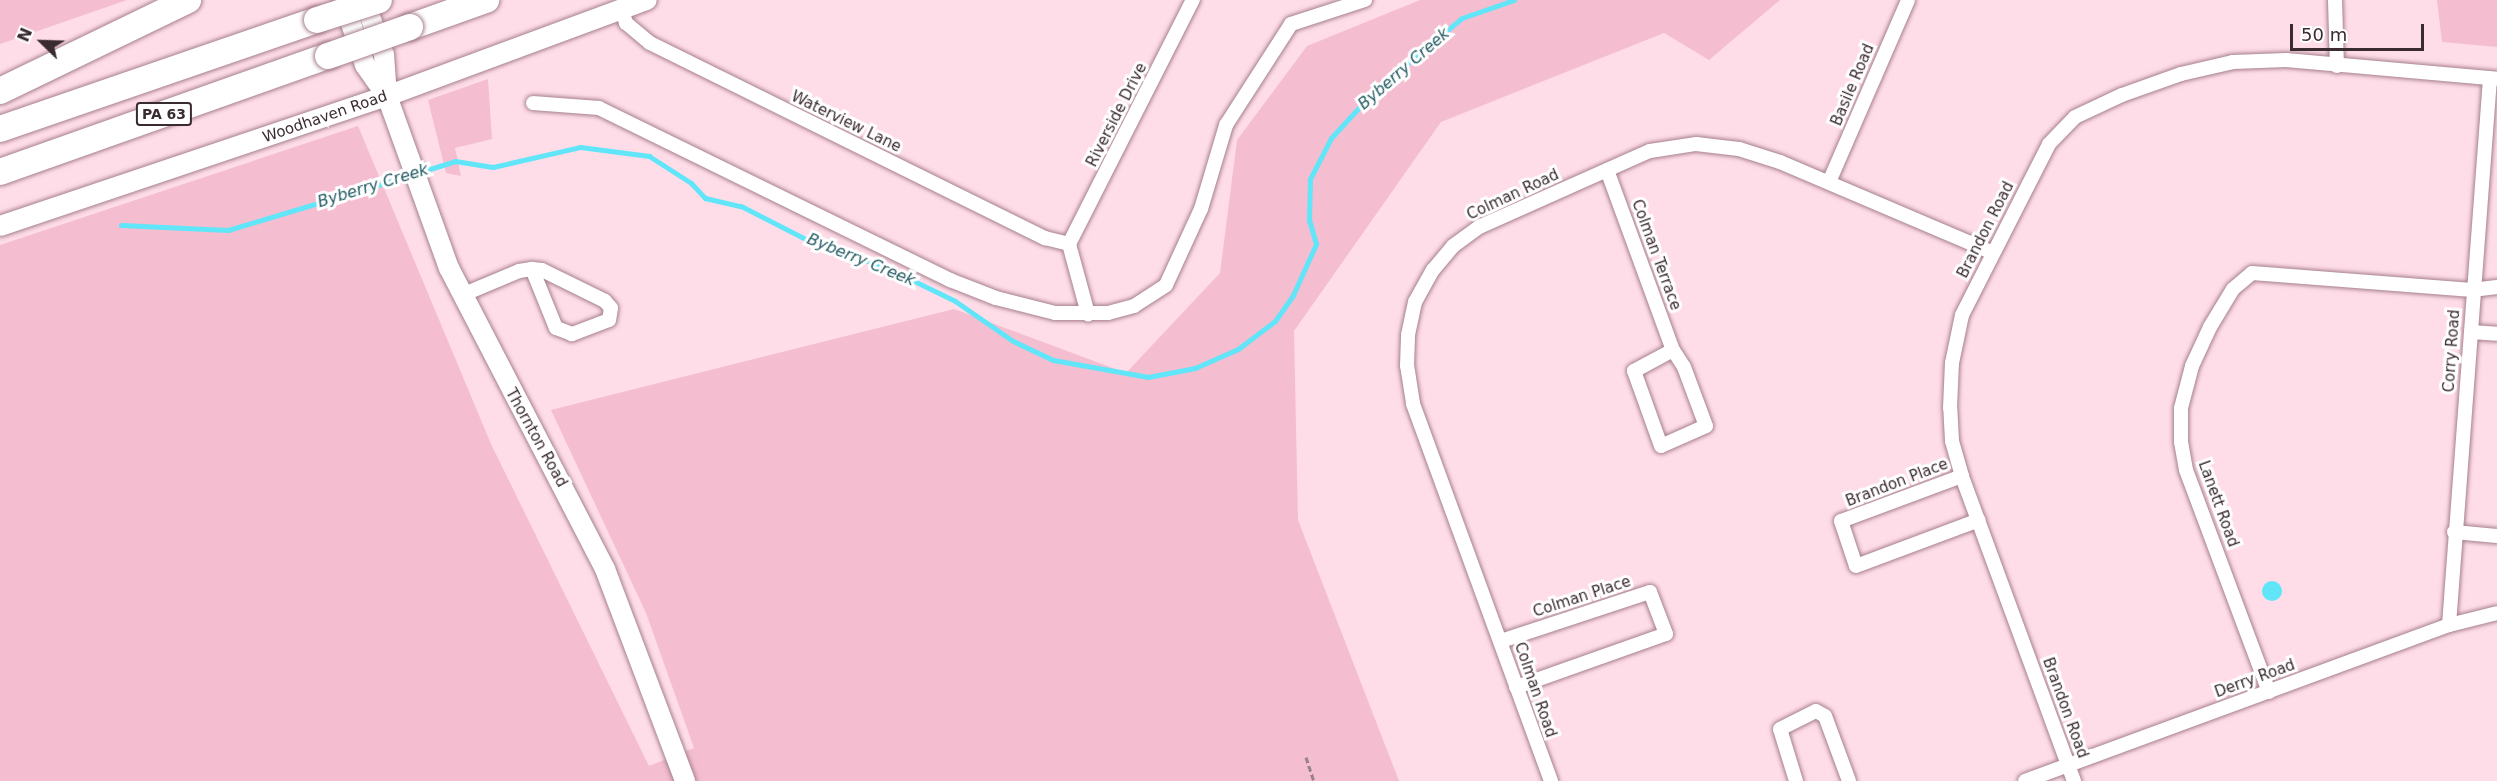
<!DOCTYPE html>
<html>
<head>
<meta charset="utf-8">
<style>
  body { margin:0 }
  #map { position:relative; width:2497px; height:781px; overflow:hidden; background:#ffdde8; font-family:"DejaVu Sans",sans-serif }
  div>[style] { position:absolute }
  .green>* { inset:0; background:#f4bdd0 }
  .water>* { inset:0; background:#61e5f8 }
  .round { border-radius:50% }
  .stream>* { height:5px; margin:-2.5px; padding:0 2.5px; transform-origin:2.5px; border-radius:2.5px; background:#61e5f8 }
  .path>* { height:3px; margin-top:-1.5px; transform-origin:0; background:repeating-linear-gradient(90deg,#998189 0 6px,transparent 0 9px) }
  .roads { filter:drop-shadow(0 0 2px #a6808d) drop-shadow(0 0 2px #a6808d) }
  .street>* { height:14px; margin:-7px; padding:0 7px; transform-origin:7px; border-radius:7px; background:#fff }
  .secondary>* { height:20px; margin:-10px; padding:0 10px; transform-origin:10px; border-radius:10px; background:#fff }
  .highway>* { height:26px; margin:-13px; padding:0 13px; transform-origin:13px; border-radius:13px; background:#fff }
  .bridges { filter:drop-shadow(0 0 2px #a6808d) drop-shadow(0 0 2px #a6808d) }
  .highway-bridge>* { height:26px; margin:-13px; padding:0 13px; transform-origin:13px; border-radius:13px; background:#fff }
  span { translate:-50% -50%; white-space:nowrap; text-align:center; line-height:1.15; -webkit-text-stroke:6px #fff; paint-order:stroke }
  .shield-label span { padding:2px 4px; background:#fff; border:2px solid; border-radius:4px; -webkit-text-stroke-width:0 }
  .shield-label { font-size:14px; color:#3a2b30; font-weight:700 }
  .street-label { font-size:15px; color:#3a2b30 }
  .water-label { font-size:16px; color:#245c64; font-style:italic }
  .north { position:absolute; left:12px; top:12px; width:60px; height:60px; -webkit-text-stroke:4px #fff; paint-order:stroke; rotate:293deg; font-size:16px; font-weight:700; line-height:24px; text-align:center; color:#3a2b30 }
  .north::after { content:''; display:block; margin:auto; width:21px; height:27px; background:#3a2b30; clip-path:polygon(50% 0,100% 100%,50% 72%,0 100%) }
  .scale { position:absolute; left:2290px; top:24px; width:134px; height:27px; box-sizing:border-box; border:3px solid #3a2b30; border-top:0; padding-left:8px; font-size:18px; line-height:21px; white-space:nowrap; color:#3a2b30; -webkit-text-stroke:4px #fff; paint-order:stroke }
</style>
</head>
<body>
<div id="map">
  <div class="green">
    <i style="clip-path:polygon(0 0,127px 0,0 44px)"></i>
    <i style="clip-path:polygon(1420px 0,1780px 0,1709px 60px,1664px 33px,1441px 122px,1294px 331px,1298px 520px,1399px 781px,0 781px,0 245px,358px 126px,491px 444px,649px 766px,694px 748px,646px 613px,551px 410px,954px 309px,1126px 373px,1220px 273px,1237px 140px,1307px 46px)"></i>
    <i style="clip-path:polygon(2437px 0,2497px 0,2497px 47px,2442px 42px)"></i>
    <i style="clip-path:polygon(488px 79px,492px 139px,455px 148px,461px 176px,446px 173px,428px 100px)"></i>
  </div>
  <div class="water">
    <i class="round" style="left:2262px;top:581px;width:20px;height:20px"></i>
  </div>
  <div class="stream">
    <i style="left:420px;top:172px;width:37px;rotate:-17deg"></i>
    <i style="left:455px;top:161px;width:38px;rotate:9deg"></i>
    <i style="left:493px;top:167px;width:89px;rotate:-12.9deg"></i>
    <i style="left:580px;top:147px;width:70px;rotate:7.4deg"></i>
    <i style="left:649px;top:156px;width:50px;rotate:32.7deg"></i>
    <i style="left:691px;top:183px;width:21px;rotate:47deg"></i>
    <i style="left:705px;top:198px;width:37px;rotate:13deg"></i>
    <i style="left:741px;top:206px;width:90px;rotate:27.1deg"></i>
    <i style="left:821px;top:247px;width:63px;rotate:16.7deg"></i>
    <i style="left:881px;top:265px;width:82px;rotate:25.9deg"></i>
    <i style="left:955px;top:301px;width:70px;rotate:34.6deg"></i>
    <i style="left:1013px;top:341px;width:44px;rotate:25.4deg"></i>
    <i style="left:1053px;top:360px;width:97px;rotate:10.1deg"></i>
    <i style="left:1148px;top:377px;width:48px;rotate:-10.8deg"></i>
    <i style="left:1195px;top:368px;width:47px;rotate:-23.8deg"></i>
    <i style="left:1238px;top:349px;width:46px;rotate:-37.1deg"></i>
    <i style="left:1275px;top:321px;width:32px;rotate:-55deg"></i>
    <i style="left:1293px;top:295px;width:56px;rotate:-65.7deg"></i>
    <i style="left:1316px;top:244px;width:25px;rotate:-106deg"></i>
    <i style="left:1309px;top:220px;width:41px;rotate:-88.6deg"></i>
    <i style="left:1310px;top:179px;width:46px;rotate:-62.9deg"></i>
    <i style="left:1331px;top:138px;width:64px;rotate:-47.5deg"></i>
    <i style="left:1374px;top:91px;width:114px;rotate:-39.7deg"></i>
    <i style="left:1462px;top:18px;width:55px;rotate:-19.1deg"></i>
    <i style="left:121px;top:225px;width:107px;rotate:2.7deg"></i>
    <i style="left:228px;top:230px;width:191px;rotate:-16.7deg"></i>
  </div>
  <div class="path">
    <i style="left:1306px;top:757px;width:25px;rotate:72deg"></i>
  </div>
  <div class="roads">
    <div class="street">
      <i style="left:2335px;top:0;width:66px;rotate:88.3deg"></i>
      <i style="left:622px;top:10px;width:14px;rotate:73deg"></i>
      <i style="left:626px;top:23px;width:31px;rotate:40deg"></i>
      <i style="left:650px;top:43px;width:441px;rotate:26.3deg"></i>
      <i style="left:1045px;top:238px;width:25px;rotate:14deg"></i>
      <i style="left:533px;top:103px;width:66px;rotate:4.3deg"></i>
      <i style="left:599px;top:108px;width:391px;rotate:26.1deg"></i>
      <i style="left:950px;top:280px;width:49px;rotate:21.4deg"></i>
      <i style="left:996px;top:298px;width:61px;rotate:14.3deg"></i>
      <i style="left:1055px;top:313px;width:53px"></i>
      <i style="left:1108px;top:313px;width:27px;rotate:-15deg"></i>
      <i style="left:1134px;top:306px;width:38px;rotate:-33deg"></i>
      <i style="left:1166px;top:285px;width:84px;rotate:-65.3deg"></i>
      <i style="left:1201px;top:209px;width:88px;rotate:-73.4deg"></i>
      <i style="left:1226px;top:125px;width:120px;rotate:-57.2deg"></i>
      <i style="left:1291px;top:24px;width:78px;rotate:-18deg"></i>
      <i style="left:1607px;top:170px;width:192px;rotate:69.9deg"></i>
      <i style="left:1829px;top:182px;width:198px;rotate:-66.5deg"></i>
      <i style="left:1069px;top:244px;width:274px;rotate:-63.1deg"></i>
      <i style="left:1069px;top:244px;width:73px;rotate:74.8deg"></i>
      <i style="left:462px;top:295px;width:62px;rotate:-22.8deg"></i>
      <i style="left:519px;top:271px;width:13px;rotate:-9deg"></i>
      <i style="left:532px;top:269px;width:10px;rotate:6deg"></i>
      <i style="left:542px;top:270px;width:70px;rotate:26.2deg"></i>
      <i style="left:605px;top:301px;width:9px;rotate:49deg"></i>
      <i style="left:611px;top:308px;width:12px;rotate:99deg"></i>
      <i style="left:609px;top:320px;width:40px;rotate:159deg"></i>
      <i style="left:572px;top:334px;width:17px;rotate:-159deg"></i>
      <i style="left:556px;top:328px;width:64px;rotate:-112.1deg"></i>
      <i style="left:2471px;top:332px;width:26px;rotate:4deg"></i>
      <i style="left:1673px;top:350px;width:20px;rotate:57deg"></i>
      <i style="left:1684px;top:367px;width:63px;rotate:69.6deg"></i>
      <i style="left:1706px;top:426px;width:49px;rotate:156deg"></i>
      <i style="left:1661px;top:446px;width:80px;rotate:-109.8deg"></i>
      <i style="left:1634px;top:371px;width:44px;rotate:-28.3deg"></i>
      <i style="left:1962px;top:476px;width:129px;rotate:159.6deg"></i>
      <i style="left:1841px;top:521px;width:47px;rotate:71.6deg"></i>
      <i style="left:1856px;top:566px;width:131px;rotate:-20.5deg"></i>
      <i style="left:2454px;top:532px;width:43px;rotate:5.3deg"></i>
      <i style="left:2449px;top:625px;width:548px;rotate:-85.71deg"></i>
      <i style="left:1501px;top:641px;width:157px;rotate:-18.2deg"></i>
      <i style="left:1650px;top:592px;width:45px;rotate:69.1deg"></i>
      <i style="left:1666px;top:634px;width:159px;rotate:160.5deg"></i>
      <i style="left:2269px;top:692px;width:237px;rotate:-110.5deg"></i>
      <i style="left:2186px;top:470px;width:28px;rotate:-100deg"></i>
      <i style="left:2181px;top:442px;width:34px;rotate:-90deg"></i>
      <i style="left:2181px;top:408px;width:43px;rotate:-75.3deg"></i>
      <i style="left:2192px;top:366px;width:43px;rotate:-65.2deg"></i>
      <i style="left:2210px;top:327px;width:44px;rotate:-58.8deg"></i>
      <i style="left:2233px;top:289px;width:25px;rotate:-40deg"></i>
      <i style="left:2252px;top:273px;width:221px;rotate:4.4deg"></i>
      <i style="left:2472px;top:290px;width:25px;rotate:-7deg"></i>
      <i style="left:1551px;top:781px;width:402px;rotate:-110.1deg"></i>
      <i style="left:1413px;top:403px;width:37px;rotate:-99deg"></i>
      <i style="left:1407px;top:366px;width:31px;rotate:-88deg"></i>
      <i style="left:1408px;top:335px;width:34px;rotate:-78deg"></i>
      <i style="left:1415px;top:302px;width:37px;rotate:-61deg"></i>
      <i style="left:1433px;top:270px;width:31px;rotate:-50deg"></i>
      <i style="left:1453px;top:246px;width:32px;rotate:-36deg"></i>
      <i style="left:1479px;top:227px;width:187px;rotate:-24deg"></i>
      <i style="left:1650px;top:151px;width:47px;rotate:-8.7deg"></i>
      <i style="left:1696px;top:144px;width:43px;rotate:6.6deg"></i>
      <i style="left:1739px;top:149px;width:43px;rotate:17.6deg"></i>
      <i style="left:1780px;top:162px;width:229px;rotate:23.1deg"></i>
      <i style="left:1796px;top:781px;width:54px;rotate:-107.1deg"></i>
      <i style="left:1780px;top:729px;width:40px;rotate:-26.6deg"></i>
      <i style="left:1816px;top:711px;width:10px;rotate:29deg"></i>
      <i style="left:1825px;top:716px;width:69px;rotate:69.7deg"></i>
      <i style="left:2025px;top:781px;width:452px;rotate:-20.2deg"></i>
      <i style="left:2449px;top:625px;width:49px;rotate:-14deg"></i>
      <i style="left:2074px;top:781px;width:325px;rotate:-110.2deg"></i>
      <i style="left:1962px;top:476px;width:36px;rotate:-106deg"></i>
      <i style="left:1952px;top:441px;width:33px;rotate:-93deg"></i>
      <i style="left:1950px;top:408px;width:45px;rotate:-87.5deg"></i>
      <i style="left:1952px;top:363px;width:49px;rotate:-78.2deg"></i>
      <i style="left:1962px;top:315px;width:192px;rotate:-63deg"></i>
      <i style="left:2049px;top:144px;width:37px;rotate:-46deg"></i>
      <i style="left:2075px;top:117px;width:52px;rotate:-25.1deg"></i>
      <i style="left:2122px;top:95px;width:63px;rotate:-19.6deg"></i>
      <i style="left:2181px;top:74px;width:53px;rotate:-13deg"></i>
      <i style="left:2233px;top:62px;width:53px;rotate:-2.2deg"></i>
      <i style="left:2286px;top:60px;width:212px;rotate:5.1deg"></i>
    </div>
    <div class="secondary">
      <i style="left:343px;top:0;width:69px;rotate:71.3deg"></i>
      <i style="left:365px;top:65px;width:38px;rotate:55deg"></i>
      <i style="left:364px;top:0;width:59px;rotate:70deg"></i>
      <i style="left:384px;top:55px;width:41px;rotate:85.8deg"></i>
      <i style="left:387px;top:96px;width:183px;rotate:70.2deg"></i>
      <i style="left:449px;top:268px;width:339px;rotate:62.6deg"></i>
      <i style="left:605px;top:569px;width:227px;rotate:69.3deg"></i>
      <i style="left:0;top:226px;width:408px;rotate:-18.6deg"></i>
      <i style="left:387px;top:96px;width:277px;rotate:-20.3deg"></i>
    </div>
    <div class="highway">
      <i style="left:410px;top:27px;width:81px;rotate:-19.6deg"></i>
      <i style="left:0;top:91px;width:209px;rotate:-25.8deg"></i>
      <i style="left:0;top:129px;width:335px;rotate:-19deg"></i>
      <i style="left:0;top:172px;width:348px;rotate:-19.5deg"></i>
    </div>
  </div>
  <div class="bridges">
    <div class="highway-bridge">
      <i style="left:317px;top:20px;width:65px;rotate:-17.9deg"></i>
      <i style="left:328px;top:56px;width:87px;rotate:-19.5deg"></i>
    </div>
  </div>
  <div class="shield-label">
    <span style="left:164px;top:114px">PA 63</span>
  </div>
  <div class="street-label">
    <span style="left:1853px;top:85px;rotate:-67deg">Basile Road</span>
    <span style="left:1117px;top:115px;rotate:-63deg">Riverside Drive</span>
    <span style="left:325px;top:117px;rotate:-19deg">Woodhaven Road</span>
    <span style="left:846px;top:122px;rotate:26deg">Waterview Lane</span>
    <span style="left:1513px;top:195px;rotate:-25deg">Colman Road</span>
    <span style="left:1986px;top:230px;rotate:-63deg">Brandon Road</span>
    <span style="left:1656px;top:255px;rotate:70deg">Colman Terrace</span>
    <span style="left:2452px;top:351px;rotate:-86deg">Corry Road</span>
    <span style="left:536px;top:438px;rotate:61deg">Thornton Road</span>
    <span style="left:1897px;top:483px;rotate:-21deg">Brandon Place</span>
    <span style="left:2218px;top:504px;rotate:70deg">Lanett Road</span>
    <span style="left:1582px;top:597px;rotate:-18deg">Colman Place</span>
    <span style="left:2255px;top:679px;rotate:-20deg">Derry Road</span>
    <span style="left:1535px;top:690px;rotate:71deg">Colman Road</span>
    <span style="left:2065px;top:708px;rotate:70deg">Brandon Road</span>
  </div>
  <div class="water-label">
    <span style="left:1404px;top:69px;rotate:-41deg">Byberry Creek</span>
    <span style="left:373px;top:186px;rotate:-17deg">Byberry Creek</span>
    <span style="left:861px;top:260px;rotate:22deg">Byberry Creek</span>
  </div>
  <div class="north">N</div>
  <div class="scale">50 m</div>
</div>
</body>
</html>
